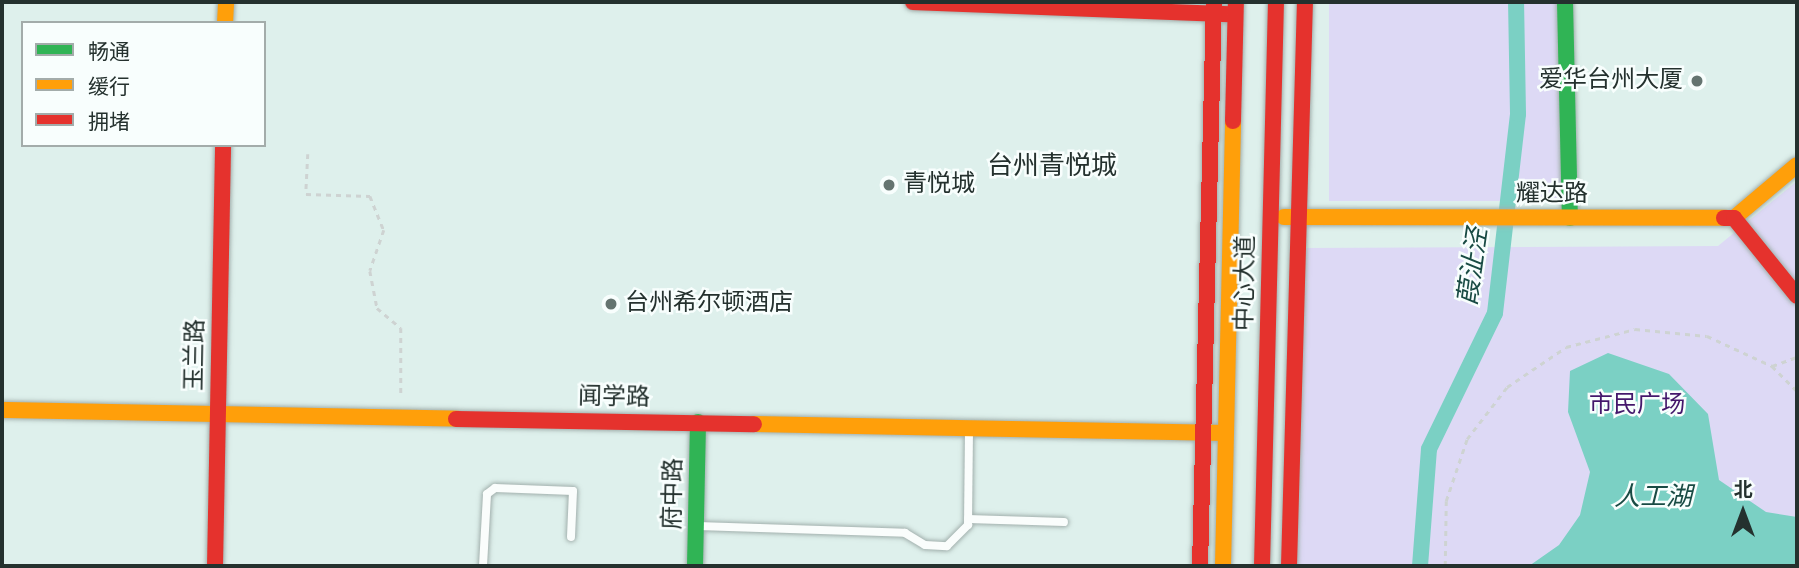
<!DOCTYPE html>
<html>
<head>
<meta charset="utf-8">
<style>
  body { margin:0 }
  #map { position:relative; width:1799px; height:568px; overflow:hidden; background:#def0ec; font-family:"Alegreya Sans","Noto Sans SC",sans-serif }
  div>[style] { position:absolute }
  .green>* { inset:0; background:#ddd9f5; transform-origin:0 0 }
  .water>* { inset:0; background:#7bd0c4 }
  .canal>* { height:16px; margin:-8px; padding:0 8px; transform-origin:8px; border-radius:8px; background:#7bd0c4 }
  .path>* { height:2.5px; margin-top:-1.25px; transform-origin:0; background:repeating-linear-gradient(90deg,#ced3d2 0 5px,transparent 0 10px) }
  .roads { filter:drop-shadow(0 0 2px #a2b0ad) drop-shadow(0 0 2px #a2b0ad) }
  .lane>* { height:8px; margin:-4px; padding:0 4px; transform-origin:4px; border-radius:4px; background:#fafdfc }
  .fast>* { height:16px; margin:-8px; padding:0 8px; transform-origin:8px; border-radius:8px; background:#30b455 }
  .slow>* { height:16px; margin:-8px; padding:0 8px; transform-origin:8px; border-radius:8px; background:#ff9f0a }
  .jam>* { height:16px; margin:-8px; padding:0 8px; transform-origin:8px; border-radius:8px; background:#e5322d }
  .dots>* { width:19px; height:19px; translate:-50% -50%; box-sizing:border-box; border:4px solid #f8fefd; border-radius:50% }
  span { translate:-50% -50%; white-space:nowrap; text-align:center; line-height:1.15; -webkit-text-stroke:5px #f8fefd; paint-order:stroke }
  .poi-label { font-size:24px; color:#24312e }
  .right { translate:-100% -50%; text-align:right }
  .left { translate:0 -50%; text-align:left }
  .street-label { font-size:24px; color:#24312e }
  .park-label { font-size:24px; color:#43176b }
  .neighbourhood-label { font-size:26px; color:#24312e }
  .water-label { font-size:26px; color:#194b44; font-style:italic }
  .frame { position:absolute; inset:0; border:4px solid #24312e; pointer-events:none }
  .legend { position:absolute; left:21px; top:21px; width:245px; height:126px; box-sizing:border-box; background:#f8fefd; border:2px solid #a3acaa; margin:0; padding:9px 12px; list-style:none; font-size:21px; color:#24312e }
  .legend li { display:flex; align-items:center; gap:14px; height:35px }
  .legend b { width:35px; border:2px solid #a3acaa }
  .north { position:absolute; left:1708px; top:477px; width:70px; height:70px; -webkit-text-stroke:5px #f8fefd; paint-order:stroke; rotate:0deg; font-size:19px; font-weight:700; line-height:28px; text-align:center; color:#24312e }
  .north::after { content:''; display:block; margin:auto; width:24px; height:32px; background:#24312e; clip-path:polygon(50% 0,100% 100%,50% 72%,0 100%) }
</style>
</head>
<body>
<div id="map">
  <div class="green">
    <i style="left:1329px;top:2px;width:236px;height:199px"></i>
    <i style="clip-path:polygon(1797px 181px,1797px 566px,1297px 566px,1303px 248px,1718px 246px)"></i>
  </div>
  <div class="water">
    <i style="clip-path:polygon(1608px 353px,1669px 374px,1708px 414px,1719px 480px,1766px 512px,1797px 517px,1797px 566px,1529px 566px,1559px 545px,1580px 515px,1590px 472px,1568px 412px,1570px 371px)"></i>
  </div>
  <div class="canal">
    <i style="left:1420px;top:566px;width:117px;rotate:-85.6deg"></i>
    <i style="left:1429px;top:449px;width:151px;rotate:-64.1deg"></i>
    <i style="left:1495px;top:313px;width:200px;rotate:-83.4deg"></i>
    <i style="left:1518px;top:114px;width:112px;rotate:-91deg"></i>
  </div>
  <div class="path">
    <i style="left:308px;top:154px;width:40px;rotate:92.9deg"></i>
    <i style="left:306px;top:194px;width:64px;rotate:1.8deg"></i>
    <i style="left:370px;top:196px;width:37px;rotate:68deg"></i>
    <i style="left:384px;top:230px;width:43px;rotate:108.9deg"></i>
    <i style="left:370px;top:271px;width:38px;rotate:79deg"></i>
    <i style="left:377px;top:308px;width:31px;rotate:40deg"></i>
    <i style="left:401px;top:328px;width:67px;rotate:90deg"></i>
    <i style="left:1772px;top:366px;width:27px;rotate:-20deg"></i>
    <i style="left:1445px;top:566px;width:65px;rotate:-89.1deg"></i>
    <i style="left:1446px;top:501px;width:65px;rotate:-71.3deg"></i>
    <i style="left:1467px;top:439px;width:66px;rotate:-52.4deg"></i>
    <i style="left:1507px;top:387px;width:71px;rotate:-34.1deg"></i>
    <i style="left:1566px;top:347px;width:71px;rotate:-14.6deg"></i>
    <i style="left:1635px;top:329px;width:72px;rotate:5.6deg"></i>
    <i style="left:1707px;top:336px;width:72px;rotate:24.8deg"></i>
    <i style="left:1772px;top:366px;width:35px;rotate:45deg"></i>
  </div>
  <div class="roads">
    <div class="lane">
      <i style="left:968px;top:519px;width:96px;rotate:1.8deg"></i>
      <i style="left:698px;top:526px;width:207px;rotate:1.9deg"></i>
      <i style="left:905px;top:533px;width:23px;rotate:31deg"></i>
      <i style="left:925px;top:545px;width:22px;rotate:3deg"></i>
      <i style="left:947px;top:546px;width:30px;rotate:-45deg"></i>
      <i style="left:968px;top:525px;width:96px;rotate:-89.4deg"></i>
      <i style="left:483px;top:566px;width:72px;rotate:-86.8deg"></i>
      <i style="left:487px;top:494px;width:10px;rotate:-37deg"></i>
      <i style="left:495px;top:488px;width:78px;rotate:2.2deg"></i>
      <i style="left:573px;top:491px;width:46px;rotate:92.5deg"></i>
    </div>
    <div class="fast">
      <i style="left:1565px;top:2px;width:216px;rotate:88.7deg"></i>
      <i style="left:695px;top:566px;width:144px;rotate:-88.8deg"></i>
    </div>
    <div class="slow">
      <i style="left:225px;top:23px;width:21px;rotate:-87deg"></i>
      <i style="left:1284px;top:217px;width:440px;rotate:0.1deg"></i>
      <i style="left:1734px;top:218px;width:82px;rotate:-40.1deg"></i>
      <i style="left:2px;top:410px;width:454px;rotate:1.1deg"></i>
      <i style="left:754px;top:424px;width:472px;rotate:1.1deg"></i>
      <i style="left:1223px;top:566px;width:445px;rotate:-88.7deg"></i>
    </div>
    <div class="jam">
      <i style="left:913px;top:2px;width:315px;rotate:2.2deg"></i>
      <i style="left:1233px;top:121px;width:119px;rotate:-88.6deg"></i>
      <i style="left:1724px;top:218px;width:10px"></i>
      <i style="left:1734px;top:218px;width:100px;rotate:51.1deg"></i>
      <i style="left:456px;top:419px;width:298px;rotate:1deg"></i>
      <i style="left:215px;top:566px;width:421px;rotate:-88.9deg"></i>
      <i style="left:1200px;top:566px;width:564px;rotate:-88.58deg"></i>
      <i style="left:1262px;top:566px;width:564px;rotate:-88.58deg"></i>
      <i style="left:1289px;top:566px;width:564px;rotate:-88.38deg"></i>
    </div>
  </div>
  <div class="dots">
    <i style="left:1697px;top:81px;background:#657470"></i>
    <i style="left:889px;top:185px;background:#657470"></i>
    <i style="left:611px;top:304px;background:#657470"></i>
  </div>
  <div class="poi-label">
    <span class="right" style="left:1683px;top:81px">爱华台州大厦</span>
    <span class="left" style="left:903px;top:185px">青悦城</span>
    <span class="left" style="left:625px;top:304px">台州希尔顿酒店</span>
  </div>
  <div class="street-label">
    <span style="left:1552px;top:195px">耀达路</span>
    <span style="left:1246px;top:283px;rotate:-89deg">中心大道</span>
    <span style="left:196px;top:355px;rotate:-89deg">玉兰路</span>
    <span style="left:614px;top:398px;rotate:1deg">闻学路</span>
    <span style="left:674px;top:494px;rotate:-89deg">府中路</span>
  </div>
  <div class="park-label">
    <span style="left:1637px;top:406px">市民广场</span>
  </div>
  <div class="neighbourhood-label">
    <span style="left:1052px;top:167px">台州青悦城</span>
  </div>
  <div class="water-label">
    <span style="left:1474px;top:267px;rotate:-82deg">葭沚泾</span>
    <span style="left:1653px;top:498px">人工湖</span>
  </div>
  <div class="frame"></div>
  <ul class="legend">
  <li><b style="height:9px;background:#30b455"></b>畅通</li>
  <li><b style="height:9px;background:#ff9f0a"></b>缓行</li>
  <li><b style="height:9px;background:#e5322d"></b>拥堵</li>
  </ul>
  <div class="north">北</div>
</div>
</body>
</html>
